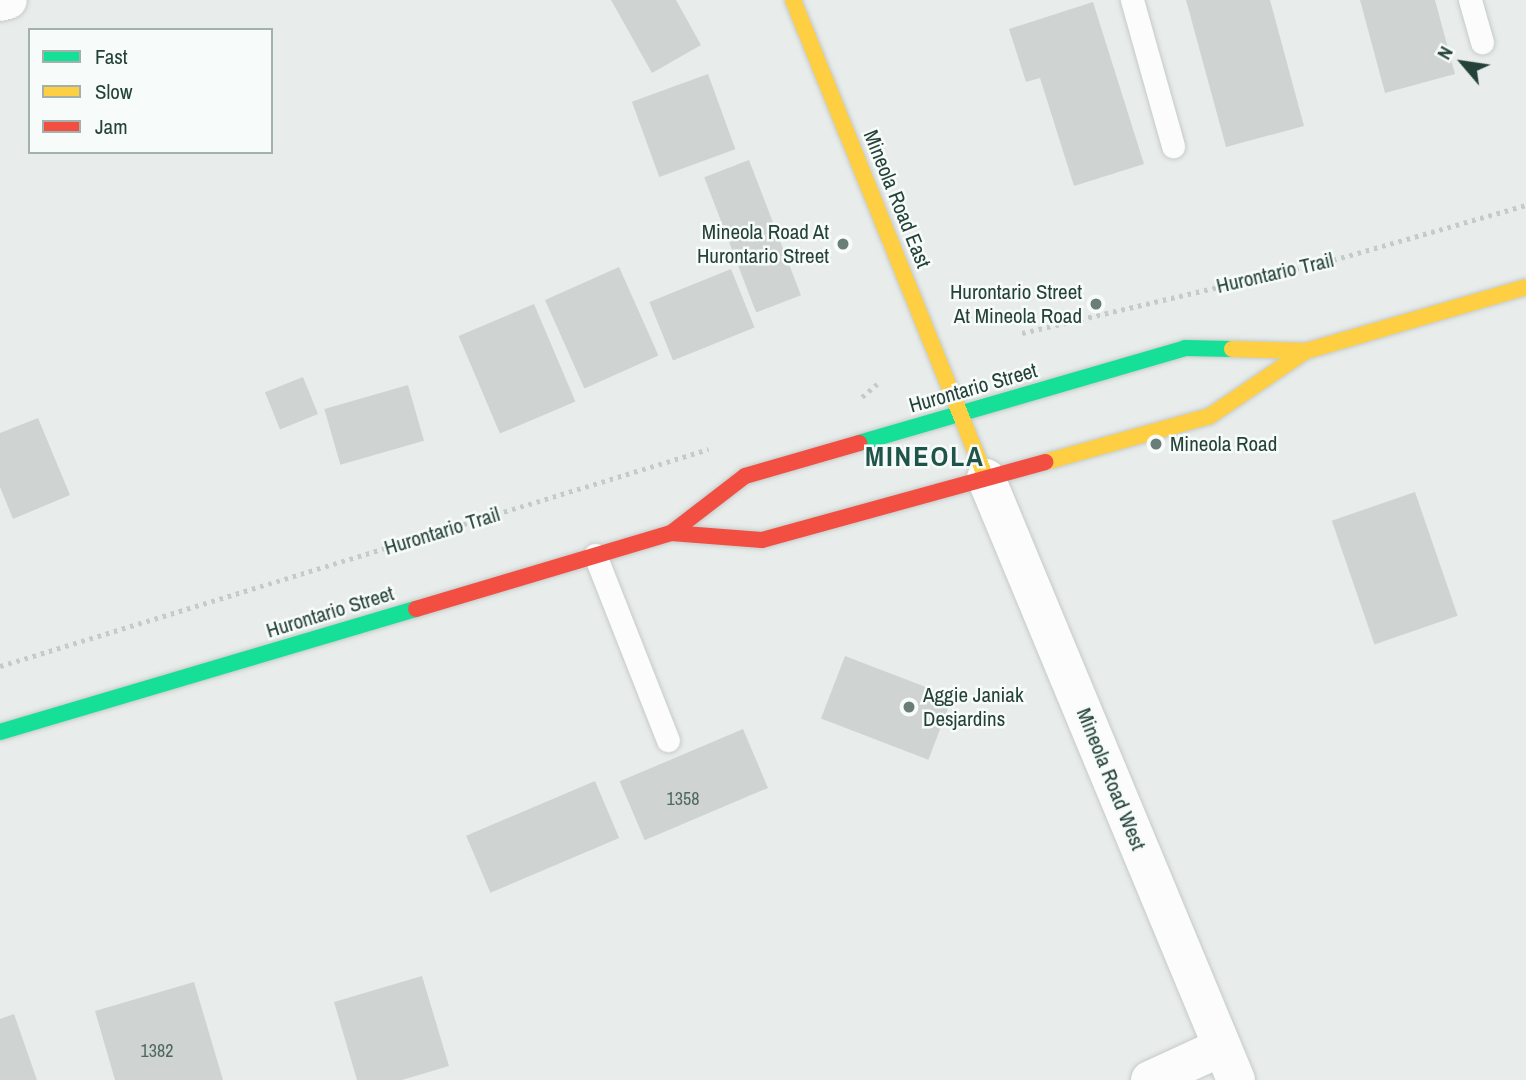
<!DOCTYPE html>
<html>
<head>
<meta charset="utf-8">
<style>
  body { margin:0 }
  #map { position:relative; width:1526px; height:1080px; overflow:hidden; background:#e8edeb; font-family:"Archivo Narrow",sans-serif }
  div>[style] { position:absolute }
  .building>* { inset:0; background:#cfd4d2; transform-origin:0 0 }
  .path>* { height:4.5px; margin-top:-2.25px; transform-origin:0; background:repeating-linear-gradient(90deg,#c3ccca 0 3.5px,transparent 0 8.5px) }
  .roads { filter:drop-shadow(0 0 2px #c5cac8) drop-shadow(0 0 2px #c5cac8) }
  .lane>* { height:23px; margin:-11.5px; padding:0 11.5px; transform-origin:11.5px; border-radius:11.5px; background:#fcfcfc }
  .street>* { height:38px; margin:-19px; padding:0 19px; transform-origin:19px; border-radius:19px; background:#fcfcfc }
  .fast>* { height:16px; margin:-8px; padding:0 8px; transform-origin:8px; border-radius:8px; background:#16e098 }
  .slow>* { height:16px; margin:-8px; padding:0 8px; transform-origin:8px; border-radius:8px; background:#ffcf43 }
  .jam>* { height:16px; margin:-8px; padding:0 8px; transform-origin:8px; border-radius:8px; background:#f24e42 }
  .dots>* { width:19px; height:19px; translate:-50% -50%; box-sizing:border-box; border:4px solid #f7fbf9; border-radius:50% }
  span { translate:-50% -50%; white-space:nowrap; text-align:center; line-height:1.15; -webkit-text-stroke:5px #f7fbf9; paint-order:stroke }
  .number-label { font-size:18px; color:#506761 }
  .number-label span { -webkit-text-stroke-width:0 }
  .street-label { font-size:21px; color:#24423a }
  .poi-label { font-size:21px; color:#24423a }
  .right { translate:-100% -50%; text-align:right }
  .left { translate:0 -50%; text-align:left }
  .district-label { font-size:28px; color:#1f5548; font-weight:700; letter-spacing:2px }
  .legend { position:absolute; left:28px; top:28px; width:245px; height:126px; box-sizing:border-box; background:#f7fbf9; border:2px solid #a3b1ad; margin:0; padding:9px 12px; list-style:none; font-size:21px; color:#24423a }
  .legend li { display:flex; align-items:center; gap:14px; height:35px }
  .legend b { width:35px; border:2px solid #a3b1ad }
  .north { position:absolute; left:1428px; top:28px; width:70px; height:70px; -webkit-text-stroke:5px #f7fbf9; paint-order:stroke; rotate:299deg; font-size:19px; font-weight:700; line-height:28px; text-align:center; color:#24423a }
  .north::after { content:''; display:block; margin:auto; width:24px; height:32px; background:#24423a; clip-path:polygon(50% 0,100% 100%,50% 72%,0 100%) }
</style>
</head>
<body>
<div id="map">
  <div class="building">
    <i style="clip-path:polygon(611px 0,676px 0,701px 45px,652px 73px)"></i>
    <i style="clip-path:polygon(1186px 0,1270px 0,1304px 126px,1226px 147px)"></i>
    <i style="clip-path:polygon(1360px 0,1435px 0,1455px 74px,1385px 93px)"></i>
    <i style="clip-path:polygon(1093px 2px,1144px 164px,1074px 186px,1040px 78px,1026px 82px,1009px 29px)"></i>
    <i style="left:708px;top:74px;width:80px;height:81px;rotate:70deg"></i>
    <i style="left:749px;top:160px;width:145px;height:48px;rotate:69deg"></i>
    <i style="left:619px;top:267px;width:97px;height:81px;rotate:66deg"></i>
    <i style="left:731px;top:269px;width:63px;height:88px;rotate:68deg"></i>
    <i style="left:534px;top:304px;width:106px;height:82px;rotate:67deg"></i>
    <i style="left:303px;top:377px;width:40px;height:41px;rotate:68deg"></i>
    <i style="left:408px;top:385px;width:58px;height:87px;rotate:74deg"></i>
    <i style="clip-path:polygon(38px 418px,70px 495px,13px 519px,0 487px,0 433px)"></i>
    <i style="left:1415px;top:492px;width:131px;height:88px;rotate:71deg"></i>
    <i style="left:845px;top:656px;width:115px;height:67px;rotate:21deg"></i>
    <i style="left:743px;top:729px;width:64px;height:134px;rotate:67deg"></i>
    <i style="left:595px;top:781px;width:62px;height:140px;rotate:67deg"></i>
    <i style="clip-path:polygon(422px 976px,449px 1066px,402px 1080px,357px 1080px,334px 1002px)"></i>
    <i style="clip-path:polygon(194px 982px,223px 1080px,115px 1080px,95px 1011px)"></i>
    <i style="clip-path:polygon(14px 1014px,37px 1080px,0 1080px,0 1019px)"></i>
  </div>
  <div class="path">
    <i style="left:1022px;top:333px;width:319px;rotate:-13.2deg"></i>
    <i style="left:1333px;top:260px;width:201px;rotate:-15.9deg"></i>
    <i style="left:862px;top:397px;width:20px;rotate:-41deg"></i>
    <i style="left:0;top:666px;width:741px;rotate:-17.02deg"></i>
  </div>
  <div class="roads">
    <div class="lane">
      <i style="left:1132px;top:0;width:152px;rotate:74.3deg"></i>
      <i style="left:1470px;top:0;width:44px;rotate:74.1deg"></i>
      <i style="left:595px;top:555px;width:199px;rotate:68.5deg"></i>
    </div>
    <div class="street">
      <i style="left:0;top:2px;width:8px;rotate:-14deg"></i>
      <i style="left:986px;top:478px;width:652px;rotate:67.45deg"></i>
      <i style="left:1150px;top:1080px;width:79px;rotate:-24.6deg"></i>
    </div>
    <div class="fast">
      <i style="left:859px;top:443px;width:340px;rotate:-16.2deg"></i>
      <i style="left:1185px;top:348px;width:47px;rotate:1.2deg"></i>
      <i style="left:0;top:732px;width:434px;rotate:-16.5deg"></i>
    </div>
    <div class="slow">
      <i style="left:793px;top:0;width:515px;rotate:68.01deg"></i>
      <i style="left:1232px;top:349px;width:74px;rotate:1.5deg"></i>
      <i style="left:1306px;top:351px;width:229px;rotate:-16.2deg"></i>
      <i style="left:1045px;top:462px;width:171px;rotate:-15.6deg"></i>
      <i style="left:1210px;top:416px;width:116px;rotate:-34.1deg"></i>
    </div>
    <div class="jam">
      <i style="left:671px;top:533px;width:91px;rotate:4.4deg"></i>
      <i style="left:762px;top:540px;width:294px;rotate:-15.4deg"></i>
      <i style="left:416px;top:609px;width:266px;rotate:-16.6deg"></i>
      <i style="left:671px;top:533px;width:93px;rotate:-37.6deg"></i>
      <i style="left:745px;top:476px;width:119px;rotate:-16.1deg"></i>
    </div>
  </div>
  <div class="dots">
    <i style="left:843px;top:244px;background:#697e78"></i>
    <i style="left:1096px;top:304px;background:#697e78"></i>
    <i style="left:1156px;top:444px;background:#697e78"></i>
    <i style="left:909px;top:707px;background:#697e78"></i>
  </div>
  <div class="number-label">
    <span style="left:683px;top:799px">1358</span>
    <span style="left:157px;top:1051px">1382</span>
  </div>
  <div class="street-label">
    <span style="left:897px;top:199px;rotate:68deg">Mineola Road East</span>
    <span style="left:1275px;top:273px;rotate:-13deg">Hurontario Trail</span>
    <span style="left:973px;top:388px;rotate:-16deg">Hurontario Street</span>
    <span style="left:442px;top:531px;rotate:-17deg">Hurontario Trail</span>
    <span style="left:330px;top:612px;rotate:-17deg">Hurontario Street</span>
    <span style="left:1111px;top:779px;rotate:68deg">Mineola Road West</span>
  </div>
  <div class="poi-label">
    <span class="right" style="left:829px;top:244px">Mineola Road At<br>Hurontario Street</span>
    <span class="right" style="left:1082px;top:304px">Hurontario Street<br>At Mineola Road</span>
    <span class="left" style="left:1170px;top:444px">Mineola Road</span>
    <span class="left" style="left:923px;top:707px">Aggie Janiak<br>Desjardins</span>
  </div>
  <div class="district-label">
    <span style="left:925px;top:456px">MINEOLA</span>
  </div>
  <ul class="legend">
  <li><b style="height:9px;background:#16e098"></b>Fast</li>
  <li><b style="height:9px;background:#ffcf43"></b>Slow</li>
  <li><b style="height:9px;background:#f24e42"></b>Jam</li>
  </ul>
  <div class="north">N</div>
</div>
</body>
</html>
